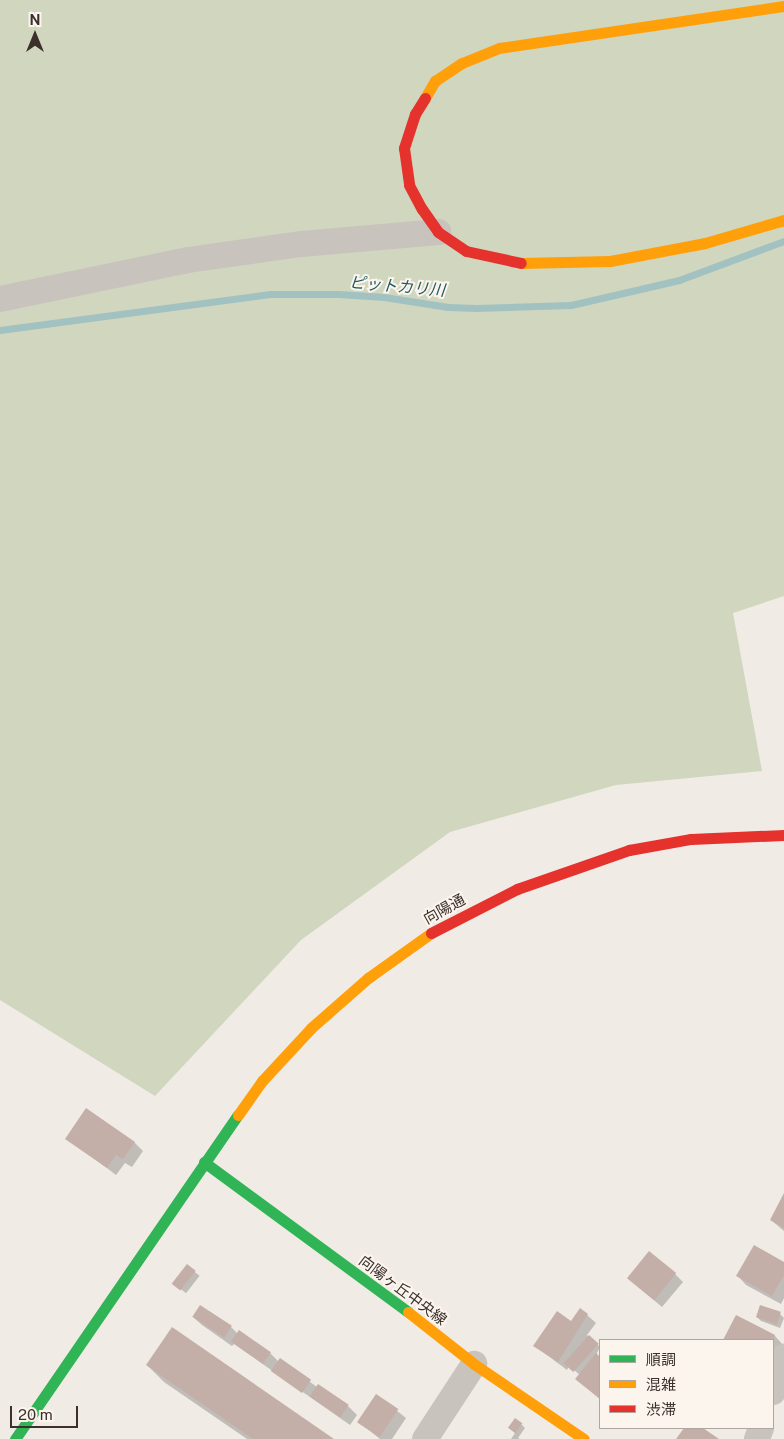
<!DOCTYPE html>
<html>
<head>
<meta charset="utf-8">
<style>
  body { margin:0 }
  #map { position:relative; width:784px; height:1439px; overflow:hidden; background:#f0ebe5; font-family:"Public Sans","Noto Sans JP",sans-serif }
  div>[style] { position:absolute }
  .green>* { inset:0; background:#d1d6bf }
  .shadow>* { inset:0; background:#0003; transform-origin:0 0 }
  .stream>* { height:7px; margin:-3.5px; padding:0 3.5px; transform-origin:3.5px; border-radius:3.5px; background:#a1c2c1 }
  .building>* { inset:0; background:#c3afa7; transform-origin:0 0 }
  .street>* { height:26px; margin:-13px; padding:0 13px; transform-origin:13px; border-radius:13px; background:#c9c3be }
  .fast>* { height:11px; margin:-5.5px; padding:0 5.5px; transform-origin:5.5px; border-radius:5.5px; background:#30b455 }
  .slow>* { height:11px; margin:-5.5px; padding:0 5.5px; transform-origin:5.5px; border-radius:5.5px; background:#ff9f0a }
  .jam>* { height:11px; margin:-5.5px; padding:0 5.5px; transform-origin:5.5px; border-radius:5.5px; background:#e5322d }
  span { translate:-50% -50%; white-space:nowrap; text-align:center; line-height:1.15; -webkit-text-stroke:4px #fbf5ee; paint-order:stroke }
  .street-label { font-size:15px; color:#3b302b }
  .water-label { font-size:16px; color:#1f5a5e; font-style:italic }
  .legend { position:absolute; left:599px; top:1339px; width:175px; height:90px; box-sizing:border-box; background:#fbf5ee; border:1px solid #aea6a0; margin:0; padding:6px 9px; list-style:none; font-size:15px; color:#3b302b }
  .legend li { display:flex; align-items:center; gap:10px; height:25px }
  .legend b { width:25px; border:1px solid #aea6a0 }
  .north { position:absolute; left:10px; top:10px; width:50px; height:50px; -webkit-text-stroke:4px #fbf5ee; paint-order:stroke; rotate:0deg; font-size:14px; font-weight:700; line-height:20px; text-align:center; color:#3b302b }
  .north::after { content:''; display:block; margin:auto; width:18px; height:22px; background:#3b302b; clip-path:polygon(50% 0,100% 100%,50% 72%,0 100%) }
  .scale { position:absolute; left:10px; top:1406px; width:68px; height:22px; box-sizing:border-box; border:2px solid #3b302b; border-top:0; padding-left:6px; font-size:15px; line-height:18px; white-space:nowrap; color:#3b302b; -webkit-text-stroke:4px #fbf5ee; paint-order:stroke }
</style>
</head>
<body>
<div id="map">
  <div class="green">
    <i style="clip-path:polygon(0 0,784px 0,784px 596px,733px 613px,762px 771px,616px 785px,450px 832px,301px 940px,155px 1096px,0 1000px)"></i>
  </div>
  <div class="shadow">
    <i style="clip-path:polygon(67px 1138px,134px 1142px,143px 1151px,132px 1167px,125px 1163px,116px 1175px)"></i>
    <i style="clip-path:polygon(784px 1196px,784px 1231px,771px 1220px)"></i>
    <i style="clip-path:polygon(784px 1264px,784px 1298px,781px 1304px,746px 1285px,738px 1276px)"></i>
    <i style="left:187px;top:1266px;width:16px;height:22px;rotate:38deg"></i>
    <i style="clip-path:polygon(675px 1274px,683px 1282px,662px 1307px,637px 1286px)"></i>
    <i style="clip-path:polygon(780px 1314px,784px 1318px,780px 1328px,761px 1321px,757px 1317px)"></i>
    <i style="clip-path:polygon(587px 1315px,596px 1323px,587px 1335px,600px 1347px,596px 1355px,600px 1358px,600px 1399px,586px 1387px,580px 1375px,569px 1366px,567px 1370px,535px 1346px)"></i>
    <i style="clip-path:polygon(193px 1317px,231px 1327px,238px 1334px,270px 1353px,279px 1362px,280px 1360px,317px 1387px,318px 1385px,348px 1406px,357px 1415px,350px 1425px,234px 1344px,232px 1346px,202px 1325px)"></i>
    <i style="clip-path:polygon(736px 1317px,775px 1336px,783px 1345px,773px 1365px,773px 1340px,724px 1340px)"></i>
    <i style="clip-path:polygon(147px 1365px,332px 1439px,247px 1439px,164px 1382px)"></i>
    <i style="clip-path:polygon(377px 1395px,406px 1418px,392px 1439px,380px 1439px,359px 1422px)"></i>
    <i style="clip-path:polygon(521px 1424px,525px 1428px,518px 1438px,520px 1439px,511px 1439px,515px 1433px,510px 1428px)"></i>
  </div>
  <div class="stream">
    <i style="left:0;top:330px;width:272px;rotate:-7.6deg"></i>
    <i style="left:270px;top:294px;width:69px"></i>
    <i style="left:339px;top:294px;width:45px;rotate:3.8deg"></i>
    <i style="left:384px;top:297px;width:65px;rotate:8.9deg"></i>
    <i style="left:448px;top:307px;width:28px;rotate:2deg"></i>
    <i style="left:476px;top:308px;width:95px;rotate:-1.8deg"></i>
    <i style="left:571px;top:305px;width:111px;rotate:-13deg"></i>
    <i style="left:679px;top:280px;width:112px;rotate:-20.4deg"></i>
  </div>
  <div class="building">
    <i style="clip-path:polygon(86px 1108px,135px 1142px,123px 1159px,116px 1155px,107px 1168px,65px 1139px)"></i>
    <i style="clip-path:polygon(784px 1193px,784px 1228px,770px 1220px)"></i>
    <i style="clip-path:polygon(754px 1245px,784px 1262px,784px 1275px,772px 1296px,736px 1276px)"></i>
    <i style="left:649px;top:1251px;width:35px;height:35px;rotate:39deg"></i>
    <i style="left:187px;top:1264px;width:11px;height:25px;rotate:38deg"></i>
    <i style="left:200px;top:1305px;width:38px;height:14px;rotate:33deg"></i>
    <i style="left:760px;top:1305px;width:22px;height:13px;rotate:18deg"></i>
    <i style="clip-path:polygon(580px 1308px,588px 1314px,558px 1362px,533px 1346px,557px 1311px,571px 1321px)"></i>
    <i style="clip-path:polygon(736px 1315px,775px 1335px,773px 1340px,723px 1340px)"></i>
    <i style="clip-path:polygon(172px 1327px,334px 1439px,253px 1439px,146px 1365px)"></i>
    <i style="left:239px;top:1330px;width:39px;height:14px;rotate:35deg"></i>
    <i style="left:589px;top:1335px;width:13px;height:38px;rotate:42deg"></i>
    <i style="clip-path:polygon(596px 1353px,600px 1357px,600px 1399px,575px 1379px)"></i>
    <i style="left:280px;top:1358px;width:38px;height:16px;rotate:35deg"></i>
    <i style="left:318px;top:1384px;width:37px;height:15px;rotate:34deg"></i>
    <i style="left:376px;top:1394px;width:27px;height:34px;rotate:34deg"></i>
    <i style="left:515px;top:1418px;width:9px;height:12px;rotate:36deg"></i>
    <i style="clip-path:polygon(684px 1428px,703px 1428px,719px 1439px,676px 1439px)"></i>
  </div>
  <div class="street">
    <i style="left:0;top:299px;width:192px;rotate:-11.7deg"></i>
    <i style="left:188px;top:260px;width:115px;rotate:-8deg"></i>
    <i style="left:302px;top:244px;width:137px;rotate:-5deg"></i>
    <i style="left:773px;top:1392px;width:37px;rotate:-73deg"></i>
    <i style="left:425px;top:1439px;width:90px;rotate:-56.8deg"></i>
    <i style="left:757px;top:1439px;width:12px;rotate:-70deg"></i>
  </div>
  <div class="fast">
    <i style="left:204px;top:1162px;width:253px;rotate:36.3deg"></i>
    <i style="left:15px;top:1439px;width:393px;rotate:-55.5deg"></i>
  </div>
  <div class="slow">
    <i style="left:425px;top:98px;width:20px;rotate:-60deg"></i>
    <i style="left:435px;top:81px;width:32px;rotate:-34deg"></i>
    <i style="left:462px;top:63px;width:40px;rotate:-22deg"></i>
    <i style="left:499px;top:48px;width:288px;rotate:-8.4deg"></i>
    <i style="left:521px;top:263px;width:89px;rotate:-1.3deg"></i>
    <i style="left:610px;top:261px;width:97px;rotate:-10.7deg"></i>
    <i style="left:705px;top:243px;width:82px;rotate:-16.2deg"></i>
    <i style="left:238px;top:1115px;width:42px;rotate:-54.8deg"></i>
    <i style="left:262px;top:1081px;width:72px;rotate:-47.2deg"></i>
    <i style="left:311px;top:1028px;width:76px;rotate:-41.3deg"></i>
    <i style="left:368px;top:978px;width:77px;rotate:-35.5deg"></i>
    <i style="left:408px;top:1312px;width:84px;rotate:38.2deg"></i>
    <i style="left:474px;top:1364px;width:133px;rotate:34.3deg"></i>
  </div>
  <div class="jam">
    <i style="left:425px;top:98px;width:19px;rotate:122deg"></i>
    <i style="left:415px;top:114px;width:36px;rotate:108deg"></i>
    <i style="left:404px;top:148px;width:37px;rotate:82deg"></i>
    <i style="left:409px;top:185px;width:27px;rotate:62deg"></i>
    <i style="left:422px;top:209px;width:28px;rotate:55deg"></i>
    <i style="left:438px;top:232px;width:34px;rotate:34deg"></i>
    <i style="left:466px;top:251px;width:56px;rotate:12.3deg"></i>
    <i style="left:431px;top:933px;width:97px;rotate:-27.1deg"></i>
    <i style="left:517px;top:889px;width:119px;rotate:-19.2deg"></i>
    <i style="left:629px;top:850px;width:63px;rotate:-10.1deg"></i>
    <i style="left:691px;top:839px;width:93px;rotate:-2.5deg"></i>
  </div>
  <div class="street-label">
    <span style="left:444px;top:909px;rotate:-29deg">向陽通</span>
    <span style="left:403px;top:1290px;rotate:37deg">向陽ヶ丘中央線</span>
  </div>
  <div class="water-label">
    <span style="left:397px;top:287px;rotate:5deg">ピットカリ川</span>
  </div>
  <ul class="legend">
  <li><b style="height:6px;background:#30b455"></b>順調</li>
  <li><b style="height:6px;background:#ff9f0a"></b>混雑</li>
  <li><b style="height:6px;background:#e5322d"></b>渋滞</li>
  </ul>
  <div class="north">N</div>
  <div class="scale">20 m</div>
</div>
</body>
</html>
